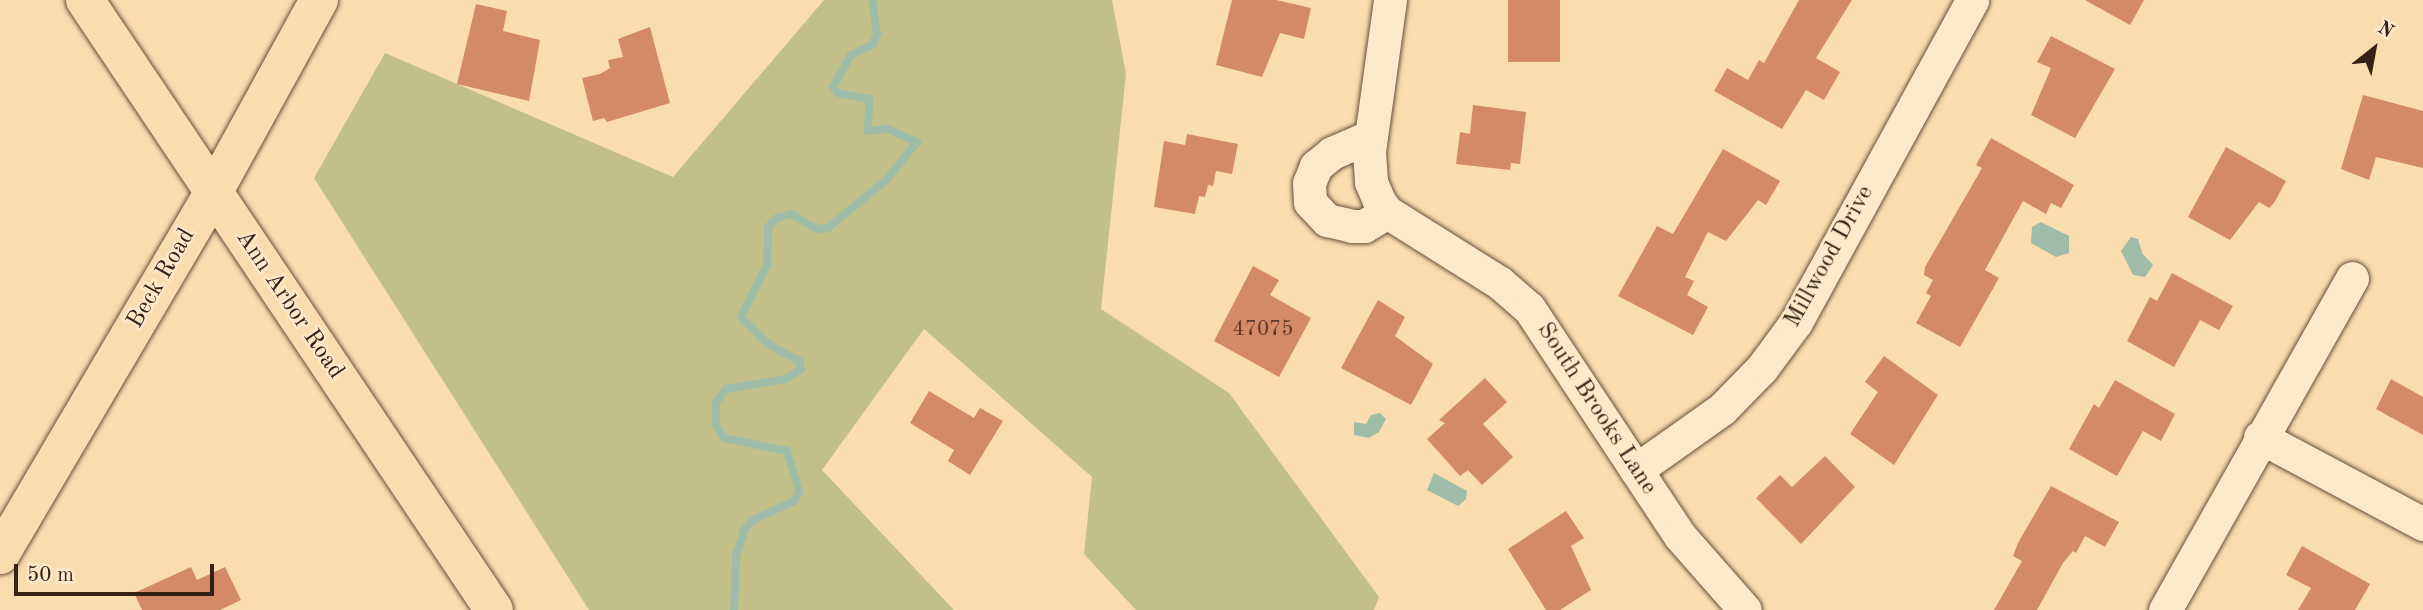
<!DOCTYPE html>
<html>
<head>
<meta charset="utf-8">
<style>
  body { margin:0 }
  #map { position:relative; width:2423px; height:610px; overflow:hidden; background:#faddae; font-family:"Old Standard TT",serif }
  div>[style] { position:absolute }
  .green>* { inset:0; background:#c2c088 }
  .water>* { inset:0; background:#9fbca8 }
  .stream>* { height:8px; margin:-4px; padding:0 4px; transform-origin:4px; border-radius:4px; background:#9fbca8 }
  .building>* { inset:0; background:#d48967; transform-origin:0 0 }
  .roads { filter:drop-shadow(0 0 2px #66503c) drop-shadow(0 0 2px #66503c) }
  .minor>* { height:33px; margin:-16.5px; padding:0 16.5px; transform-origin:16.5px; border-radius:16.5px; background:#fce9ca }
  .major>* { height:38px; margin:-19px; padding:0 19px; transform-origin:19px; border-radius:19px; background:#faddae }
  span { translate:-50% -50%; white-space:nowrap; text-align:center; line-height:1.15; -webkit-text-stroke:5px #fce9ca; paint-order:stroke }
  .number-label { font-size:21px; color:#5d3b2a }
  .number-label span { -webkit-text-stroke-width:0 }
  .street-label { font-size:24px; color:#352116 }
  .north { position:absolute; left:2339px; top:14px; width:70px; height:70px; -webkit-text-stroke:5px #fce9ca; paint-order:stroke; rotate:31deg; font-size:19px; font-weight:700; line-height:28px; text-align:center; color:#352116 }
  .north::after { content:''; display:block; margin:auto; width:24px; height:32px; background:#352116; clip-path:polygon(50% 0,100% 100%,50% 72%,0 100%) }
  .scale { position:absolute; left:14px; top:564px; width:200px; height:32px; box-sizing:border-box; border:4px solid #352116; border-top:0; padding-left:9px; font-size:21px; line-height:24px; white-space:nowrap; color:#352116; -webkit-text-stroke:5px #fce9ca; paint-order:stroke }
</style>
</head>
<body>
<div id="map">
  <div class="green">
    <i style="clip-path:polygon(824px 0,1112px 0,1126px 74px,1101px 309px,1229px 393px,1379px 597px,1374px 610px,1136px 610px,1084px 554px,1092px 477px,924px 329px,822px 470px,954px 610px,589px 610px,314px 178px,385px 53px,673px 177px)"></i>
  </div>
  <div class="water">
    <i style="clip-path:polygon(2041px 222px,2069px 236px,2069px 253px,2056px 257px,2031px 243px,2032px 227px)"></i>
    <i style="clip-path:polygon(2131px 237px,2138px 239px,2142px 253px,2153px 265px,2145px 277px,2133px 275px,2121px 251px)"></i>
    <i style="clip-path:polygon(1380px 413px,1386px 419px,1379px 432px,1369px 438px,1354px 435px,1354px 422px,1366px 424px,1371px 415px)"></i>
    <i style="clip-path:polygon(1434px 473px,1467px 491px,1466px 499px,1458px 506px,1427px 490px)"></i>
  </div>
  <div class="stream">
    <i style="left:734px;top:610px;width:53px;rotate:-87.8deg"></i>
    <i style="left:736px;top:557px;width:28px;rotate:-73deg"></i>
    <i style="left:744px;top:530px;width:13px;rotate:-48deg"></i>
    <i style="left:753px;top:520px;width:45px;rotate:-24.9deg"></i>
    <i style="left:794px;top:501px;width:11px;rotate:-63deg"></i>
    <i style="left:799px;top:491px;width:42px;rotate:-106.7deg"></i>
    <i style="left:787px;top:451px;width:64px;rotate:-168.3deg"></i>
    <i style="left:724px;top:438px;width:15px;rotate:-122deg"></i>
    <i style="left:716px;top:425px;width:23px;rotate:-90deg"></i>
    <i style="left:716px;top:402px;width:16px;rotate:-52deg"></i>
    <i style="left:726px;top:389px;width:61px;rotate:-9.5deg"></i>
    <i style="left:786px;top:379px;width:18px;rotate:-34deg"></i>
    <i style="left:801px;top:369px;width:8px;rotate:-104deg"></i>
    <i style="left:799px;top:361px;width:35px;rotate:-151deg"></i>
    <i style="left:768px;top:344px;width:38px;rotate:-135deg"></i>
    <i style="left:741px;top:317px;width:58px;rotate:-63.4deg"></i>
    <i style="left:767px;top:265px;width:38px;rotate:-88deg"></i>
    <i style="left:768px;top:227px;width:13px;rotate:-45deg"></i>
    <i style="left:777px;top:218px;width:16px;rotate:-15deg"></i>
    <i style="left:792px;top:214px;width:28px;rotate:32deg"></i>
    <i style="left:816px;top:229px;width:12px;rotate:-5deg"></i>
    <i style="left:828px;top:228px;width:77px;rotate:-39.7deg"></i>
    <i style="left:887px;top:179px;width:48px;rotate:-51deg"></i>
    <i style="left:917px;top:142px;width:32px;rotate:-156deg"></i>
    <i style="left:888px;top:129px;width:20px;rotate:174deg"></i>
    <i style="left:868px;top:131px;width:32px;rotate:-88deg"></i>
    <i style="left:869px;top:99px;width:32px;rotate:-169deg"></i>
    <i style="left:838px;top:93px;width:8px;rotate:-130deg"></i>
    <i style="left:833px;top:87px;width:35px;rotate:-61deg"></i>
    <i style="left:850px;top:56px;width:26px;rotate:-28deg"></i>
    <i style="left:873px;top:44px;width:11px;rotate:-68deg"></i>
    <i style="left:877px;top:34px;width:34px;rotate:-98deg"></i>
  </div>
  <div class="building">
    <i style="clip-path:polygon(1232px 0,1276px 0,1311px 8px,1304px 39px,1280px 33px,1262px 77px,1216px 65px)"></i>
    <i style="left:1508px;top:0;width:52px;height:62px"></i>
    <i style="clip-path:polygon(1799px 0,1852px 0,1816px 58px,1840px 72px,1824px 100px,1806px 90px,1782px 129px,1714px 91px,1727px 68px,1748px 80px,1759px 60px,1764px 63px)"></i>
    <i style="clip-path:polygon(2085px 0,2144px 0,2130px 25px)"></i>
    <i style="clip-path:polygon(476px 4px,507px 11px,503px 31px,540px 40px,529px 101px,457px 84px)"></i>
    <i style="clip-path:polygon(650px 27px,670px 103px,607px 122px,604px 118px,593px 121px,582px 78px,600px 74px,610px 68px,608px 60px,623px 57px,618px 39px)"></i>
    <i style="clip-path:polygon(2051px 36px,2115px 69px,2075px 138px,2031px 115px,2051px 68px,2037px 62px)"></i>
    <i style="clip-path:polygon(2363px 95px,2423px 111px,2423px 168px,2376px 157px,2369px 180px,2341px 169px)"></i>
    <i style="clip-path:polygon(1473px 105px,1526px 112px,1520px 164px,1511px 163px,1510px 170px,1456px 164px,1460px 132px,1470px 134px)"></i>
    <i style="clip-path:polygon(1187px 134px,1238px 144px,1232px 174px,1216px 171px,1213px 186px,1208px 185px,1205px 197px,1199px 196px,1195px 214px,1154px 207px,1164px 141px,1185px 145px)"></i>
    <i style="clip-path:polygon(1991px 138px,2074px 185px,2061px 208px,2051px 203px,2046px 214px,2023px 201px,1985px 270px,1999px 278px,1960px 347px,1916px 323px,1931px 296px,1926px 293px,1933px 280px,1924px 275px,1925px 267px,1982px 168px,1976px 165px)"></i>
    <i style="clip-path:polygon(2226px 147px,2286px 181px,2274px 203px,2269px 208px,2259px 202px,2230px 240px,2188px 217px)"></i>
    <i style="clip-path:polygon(1723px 149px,1780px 181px,1766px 205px,1758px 200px,1726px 241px,1708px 232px,1685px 277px,1694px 281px,1687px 295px,1708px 307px,1693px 335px,1618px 296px,1657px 226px,1673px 234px)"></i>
    <i style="clip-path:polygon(1253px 266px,1279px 280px,1270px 295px,1311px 318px,1279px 377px,1214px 341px)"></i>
    <i style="clip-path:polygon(2172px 273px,2233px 306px,2219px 330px,2200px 320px,2174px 367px,2127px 341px,2150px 297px,2157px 301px)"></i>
    <i style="clip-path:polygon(1378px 300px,1405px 317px,1395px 336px,1433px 364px,1411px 405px,1341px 368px)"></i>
    <i style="clip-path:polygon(1884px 356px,1938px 395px,1894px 465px,1850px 434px,1878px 392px,1865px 382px)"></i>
    <i style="clip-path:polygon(1485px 378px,1507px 402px,1483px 424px,1513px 457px,1482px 485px,1468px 470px,1460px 476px,1427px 439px,1445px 423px,1439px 420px)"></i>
    <i style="clip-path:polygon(2391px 379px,2423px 397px,2423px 435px,2376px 409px)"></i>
    <i style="clip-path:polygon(2115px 380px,2175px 414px,2161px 441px,2143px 431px,2117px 476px,2069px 449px,2094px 404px,2099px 408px)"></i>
    <i style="clip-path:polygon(929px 391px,974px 418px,980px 408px,1003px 421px,970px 475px,948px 461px,954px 450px,910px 423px)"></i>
    <i style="clip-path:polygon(1825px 456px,1855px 487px,1801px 544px,1756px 498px,1780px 475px,1792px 487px)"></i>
    <i style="clip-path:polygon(2051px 486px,2119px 522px,2105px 547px,2085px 536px,2076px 553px,2073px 551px,2063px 563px,2037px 610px,1994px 610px,2022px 561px,2013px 556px,2018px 543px)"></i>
    <i style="clip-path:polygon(1566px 511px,1584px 538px,1571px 546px,1591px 590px,1560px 610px,1546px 610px,1508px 549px)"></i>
    <i style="clip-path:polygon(2302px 546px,2370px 584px,2355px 610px,2298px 610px,2311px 588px,2286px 575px)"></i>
    <i style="clip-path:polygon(191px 567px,197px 580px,225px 567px,241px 600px,220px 610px,142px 610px,134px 593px)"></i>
  </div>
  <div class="roads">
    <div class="minor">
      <i style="left:1390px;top:0;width:153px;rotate:97.9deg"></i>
      <i style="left:1369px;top:152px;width:30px;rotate:86deg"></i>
      <i style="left:1371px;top:182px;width:21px;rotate:67deg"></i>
      <i style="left:1379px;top:201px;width:14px;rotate:54deg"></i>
      <i style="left:1387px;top:212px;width:133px;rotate:32.1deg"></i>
      <i style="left:1500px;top:283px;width:38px;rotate:41deg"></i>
      <i style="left:1529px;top:308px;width:273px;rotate:56.5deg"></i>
      <i style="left:1680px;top:536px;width:98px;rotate:48.7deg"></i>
      <i style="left:1371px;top:136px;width:43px;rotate:156.4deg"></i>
      <i style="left:1332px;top:153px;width:21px;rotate:141deg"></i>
      <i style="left:1316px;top:166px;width:18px;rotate:112deg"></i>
      <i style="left:1309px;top:183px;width:19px;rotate:87deg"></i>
      <i style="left:1310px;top:202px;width:25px;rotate:47deg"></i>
      <i style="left:1327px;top:220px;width:26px;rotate:13deg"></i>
      <i style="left:1352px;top:226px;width:12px"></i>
      <i style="left:1364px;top:226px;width:27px;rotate:-31deg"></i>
      <i style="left:2260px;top:437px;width:185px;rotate:28.1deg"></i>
      <i style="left:1636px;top:470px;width:105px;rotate:-35.3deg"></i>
      <i style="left:1722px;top:409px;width:57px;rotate:-45.7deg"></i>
      <i style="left:1762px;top:368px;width:57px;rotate:-53.5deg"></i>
      <i style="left:1796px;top:322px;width:367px;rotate:-61.3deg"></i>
      <i style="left:2165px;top:610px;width:381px;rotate:-60.6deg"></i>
    </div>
    <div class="major">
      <i style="left:85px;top:0;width:734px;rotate:56.16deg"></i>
      <i style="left:0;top:555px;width:420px;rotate:-59.5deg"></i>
      <i style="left:213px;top:193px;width:220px;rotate:-61.2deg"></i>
    </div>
  </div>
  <div class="number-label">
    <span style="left:1263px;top:330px">47075</span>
  </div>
  <div class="street-label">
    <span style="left:1830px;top:257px;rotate:-61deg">Millwood Drive</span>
    <span style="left:162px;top:279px;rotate:-60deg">Beck Road</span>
    <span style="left:289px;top:305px;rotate:56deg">Ann Arbor Road</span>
    <span style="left:1596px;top:409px;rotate:57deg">South Brooks Lane</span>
  </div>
  <div class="north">N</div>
  <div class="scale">50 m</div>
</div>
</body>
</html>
